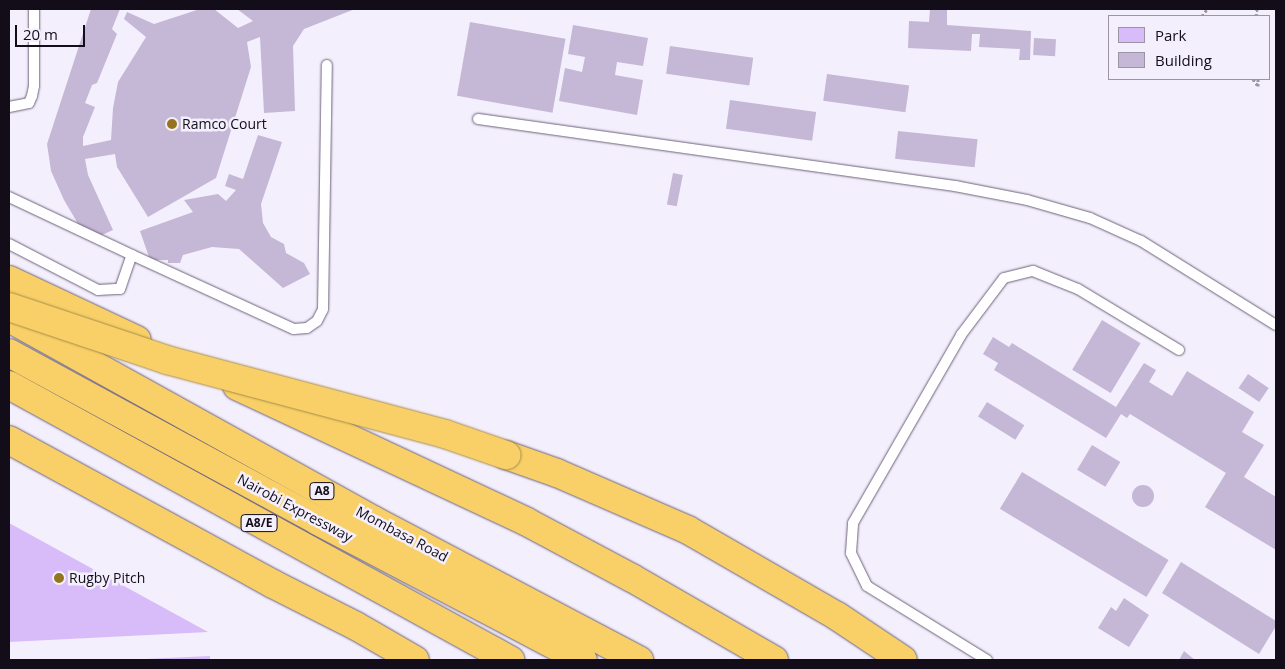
<!DOCTYPE html>
<html>
<head>
<meta charset="utf-8">
<style>
  body { margin:0 }
  #map { position:relative; width:1285px; height:669px; overflow:hidden; background:#f4effc; font-family:"Open Sans",sans-serif }
  div>[style] { position:absolute }
  .green>* { inset:0; background:#d7bcf9 }
  .building>* { inset:0; background:#c5b8d6; transform-origin:0 0 }
  .round { border-radius:50% }
  .path>* { height:3px; margin-top:-1.5px; transform-origin:0; background:repeating-linear-gradient(90deg,#9c97a3 0 2.5px,transparent 0 5px) }
  .roads { filter:drop-shadow(0 0 1px #6c617b) drop-shadow(0 0 1px #6c617b) }
  .lane>* { height:10px; margin:-5px; padding:0 5px; transform-origin:5px; border-radius:5px; background:#fff }
  .highway>* { height:28px; margin:-14px; padding:0 14px; transform-origin:14px; border-radius:14px; background:#f8d067 }
  .bridges { filter:drop-shadow(0 0 1px #a88c4b) drop-shadow(0 0 1px #a88c4b) }
  .highway-bridge>* { height:28px; margin:-14px; padding:0 14px; transform-origin:14px; border-radius:14px; background:#f8d067 }
  .dots>* { width:14px; height:14px; translate:-50% -50%; box-sizing:border-box; border:2px solid #f4effc; border-radius:50% }
  span { translate:-50% -50%; white-space:nowrap; text-align:center; line-height:1.15; -webkit-text-stroke:5px #f4effc; paint-order:stroke }
  .shield-label span { padding:1px 4px; background:#f4effc; border:1px solid; border-radius:4px; -webkit-text-stroke-width:0 }
  .shield-label { font-size:12px; color:#120d18; font-weight:700 }
  .poi-label { font-size:14px; color:#120d18 }
  .left { translate:0 -50%; text-align:left }
  .street-label { font-size:14px; color:#120d18 }
  .frame { position:absolute; inset:0; border:10px solid #120d18; pointer-events:none }
  .legend { position:absolute; left:1108px; top:15px; width:162px; height:65px; box-sizing:border-box; background:#f4effc; border:1px solid #9a95a1; margin:0; padding:6px 9px; list-style:none; font-size:15px; color:#120d18 }
  .legend li { display:flex; align-items:center; gap:10px; height:25px }
  .legend b { width:25px; border:1px solid #9a95a1 }
  .scale { position:absolute; left:15px; top:25px; width:70px; height:22px; box-sizing:border-box; border:2px solid #120d18; border-top:0; padding-left:6px; font-size:15px; line-height:18px; white-space:nowrap; color:#120d18; -webkit-text-stroke:4px #f4effc; paint-order:stroke }
</style>
</head>
<body>
<div id="map">
  <div class="green">
    <i style="clip-path:polygon(9px 523px,208px 632px,9px 642px)"></i>
    <i style="clip-path:polygon(210px 656px,210px 660px,123px 660px)"></i>
  </div>
  <div class="building">
    <i style="clip-path:polygon(91px 9px,120px 9px,112px 29px,117px 34px,97px 83px,92px 85px,85px 103px,95px 107px,83px 137px,83px 146px,111px 140px,113px 108px,118px 82px,146px 37px,124px 19px,127px 12px,154px 24px,200px 9px,214px 9px,238px 28px,253px 21px,237px 9px,355px 9px,304px 29px,293px 46px,295px 111px,264px 113px,260px 37px,247px 42px,251px 67px,216px 178px,148px 217px,117px 167px,115px 154px,85px 159px,88px 175px,113px 230px,102px 235px,102px 240px,87px 239px,64px 200px,51px 171px,47px 144px)"></i>
    <i style="clip-path:polygon(930px 9px,947px 9px,947px 25px,1031px 31px,1030px 60px,1019px 60px,1020px 49px,979px 47px,980px 34px,972px 34px,971px 51px,908px 48px,909px 21px,929px 22px)"></i>
    <i style="left:470px;top:22px;width:97px;height:75px;rotate:10deg"></i>
    <i style="clip-path:polygon(573px 25px,648px 38px,643px 66px,617px 62px,615px 75px,643px 80px,637px 115px,559px 101px,565px 68px,582px 72px,585px 57px,568px 54px)"></i>
    <i style="left:1034px;top:38px;width:22px;height:17px;rotate:3deg"></i>
    <i style="left:670px;top:46px;width:84px;height:28px;rotate:8deg"></i>
    <i style="left:827px;top:74px;width:83px;height:27px;rotate:8deg"></i>
    <i style="left:730px;top:100px;width:87px;height:29px;rotate:8deg"></i>
    <i style="left:898px;top:131px;width:80px;height:28px;rotate:6deg"></i>
    <i style="clip-path:polygon(258px 135px,282px 142px,261px 204px,263px 223px,271px 237px,284px 244px,286px 253px,304px 263px,310px 274px,283px 288px,239px 249px,212px 247px,183px 255px,180px 263px,168px 263px,168px 260px,150px 260px,140px 231px,193px 212px,184px 200px,218px 194px,226px 201px,236px 190px,225px 186px,229px 174px,243px 179px)"></i>
    <i style="left:673px;top:173px;width:10px;height:32px;rotate:11deg"></i>
    <i style="left:1102px;top:320px;width:45px;height:58px;rotate:31deg"></i>
    <i style="clip-path:polygon(993px 337px,1009px 347px,1012px 343px,1116px 407px,1144px 363px,1156px 370px,1149px 382px,1172px 396px,1187px 371px,1254px 412px,1242px 432px,1264px 445px,1244px 477px,1276px 497px,1276px 550px,1205px 507px,1226px 473px,1130px 414px,1127px 418px,1121px 414px,1106px 438px,994px 370px,998px 363px,983px 354px)"></i>
    <i style="left:1248px;top:374px;width:25px;height:17px;rotate:34deg"></i>
    <i style="left:987px;top:402px;width:44px;height:17px;rotate:32deg"></i>
    <i style="left:1092px;top:445px;width:33px;height:29px;rotate:31deg"></i>
    <i style="left:1022px;top:472px;width:171px;height:43px;rotate:31deg"></i>
    <i class="round" style="left:1132px;top:485px;width:22px;height:22px"></i>
    <i style="clip-path:polygon(1181px 562px,1276px 621px,1276px 626px,1259px 654px,1162px 593px)"></i>
    <i style="clip-path:polygon(1124px 598px,1149px 615px,1129px 647px,1098px 628px,1111px 607px,1116px 611px)"></i>
    <i style="clip-path:polygon(1184px 651px,1195px 660px,1179px 660px)"></i>
  </div>
  <div class="path">
    <i style="left:1202px;top:16px;width:9px;rotate:-54deg"></i>
    <i style="left:1256px;top:16px;width:7px;rotate:-82deg"></i>
    <i style="left:1253px;top:79px;width:9px;rotate:54deg"></i>
    <i style="left:1258px;top:86px;width:7px;rotate:-90deg"></i>
  </div>
  <div class="roads">
    <div class="lane">
      <i style="left:9px;top:107px;width:20px;rotate:-11deg"></i>
      <i style="left:29px;top:103px;width:8px;rotate:-67deg"></i>
      <i style="left:32px;top:96px;width:10px;rotate:-79deg"></i>
      <i style="left:34px;top:86px;width:77px;rotate:-90deg"></i>
      <i style="left:478px;top:119px;width:482px;rotate:8deg"></i>
      <i style="left:955px;top:186px;width:73px;rotate:11deg"></i>
      <i style="left:1027px;top:200px;width:66px;rotate:15.9deg"></i>
      <i style="left:1090px;top:218px;width:56px;rotate:24.3deg"></i>
      <i style="left:1141px;top:241px;width:159px;rotate:31.9deg"></i>
      <i style="left:9px;top:197px;width:136px;rotate:25.2deg"></i>
      <i style="left:9px;top:244px;width:100px;rotate:27.3deg"></i>
      <i style="left:98px;top:290px;width:22px;rotate:-3deg"></i>
      <i style="left:120px;top:289px;width:36px;rotate:-71deg"></i>
      <i style="left:132px;top:255px;width:178px;rotate:24.6deg"></i>
      <i style="left:294px;top:329px;width:13px;rotate:-4deg"></i>
      <i style="left:307px;top:328px;width:12px;rotate:-35deg"></i>
      <i style="left:317px;top:321px;width:13px;rotate:-63deg"></i>
      <i style="left:323px;top:309px;width:244px;rotate:-89.1deg"></i>
      <i style="left:987px;top:660px;width:141px;rotate:-148.3deg"></i>
      <i style="left:867px;top:586px;width:37px;rotate:-116deg"></i>
      <i style="left:851px;top:553px;width:30px;rotate:-86deg"></i>
      <i style="left:853px;top:523px;width:217px;rotate:-60.1deg"></i>
      <i style="left:961px;top:335px;width:71px;rotate:-53deg"></i>
      <i style="left:1004px;top:278px;width:30px;rotate:-14deg"></i>
      <i style="left:1033px;top:271px;width:48px;rotate:21.8deg"></i>
      <i style="left:1078px;top:289px;width:118px;rotate:31.1deg"></i>
    </div>
    <div class="highway">
      <i style="left:9px;top:280px;width:141px;rotate:25.1deg"></i>
      <i style="left:9px;top:318px;width:416px;rotate:29deg"></i>
      <i style="left:373px;top:520px;width:301px;rotate:27.8deg"></i>
      <i style="left:9px;top:353px;width:352px;rotate:28.5deg"></i>
      <i style="left:318px;top:521px;width:299px;rotate:27.7deg"></i>
      <i style="left:9px;top:385px;width:572px;rotate:28.76deg"></i>
      <i style="left:237px;top:386px;width:320px;rotate:25.1deg"></i>
      <i style="left:527px;top:522px;width:119px;rotate:28.1deg"></i>
      <i style="left:632px;top:578px;width:164px;rotate:30deg"></i>
      <i style="left:9px;top:440px;width:301px;rotate:28.6deg"></i>
      <i style="left:273px;top:584px;width:93px;rotate:26.8deg"></i>
      <i style="left:356px;top:626px;width:68px;rotate:30deg"></i>
      <i style="left:506px;top:455px;width:54px;rotate:19.4deg"></i>
      <i style="left:557px;top:473px;width:143px;rotate:23.5deg"></i>
      <i style="left:688px;top:530px;width:172px;rotate:30deg"></i>
      <i style="left:837px;top:616px;width:79px;rotate:33.7deg"></i>
    </div>
  </div>
  <div class="bridges">
    <div class="highway-bridge">
      <i style="left:9px;top:307px;width:167px;rotate:18.5deg"></i>
      <i style="left:167px;top:360px;width:288px;rotate:14.9deg"></i>
      <i style="left:445px;top:434px;width:65px;rotate:19deg"></i>
    </div>
  </div>
  <div class="dots">
    <i style="left:172px;top:124px;background:#94751d"></i>
    <i style="left:59px;top:578px;background:#94751d"></i>
  </div>
  <div class="shield-label">
    <span style="left:322px;top:491px">A8</span>
    <span style="left:259px;top:523px">A8/E</span>
  </div>
  <div class="poi-label">
    <span class="left" style="left:182px;top:124px">Ramco Court</span>
    <span class="left" style="left:69px;top:578px">Rugby Pitch</span>
  </div>
  <div class="street-label">
    <span style="left:295px;top:508px;rotate:28deg">Nairobi Expressway</span>
    <span style="left:402px;top:534px;rotate:28deg">Mombasa Road</span>
  </div>
  <div class="frame"></div>
  <ul class="legend">
  <li><b style="height:14px;background:#d7bcf9"></b>Park</li>
  <li><b style="height:14px;background:#c5b8d6"></b>Building</li>
  </ul>
  <div class="scale">20 m</div>
</div>
</body>
</html>
